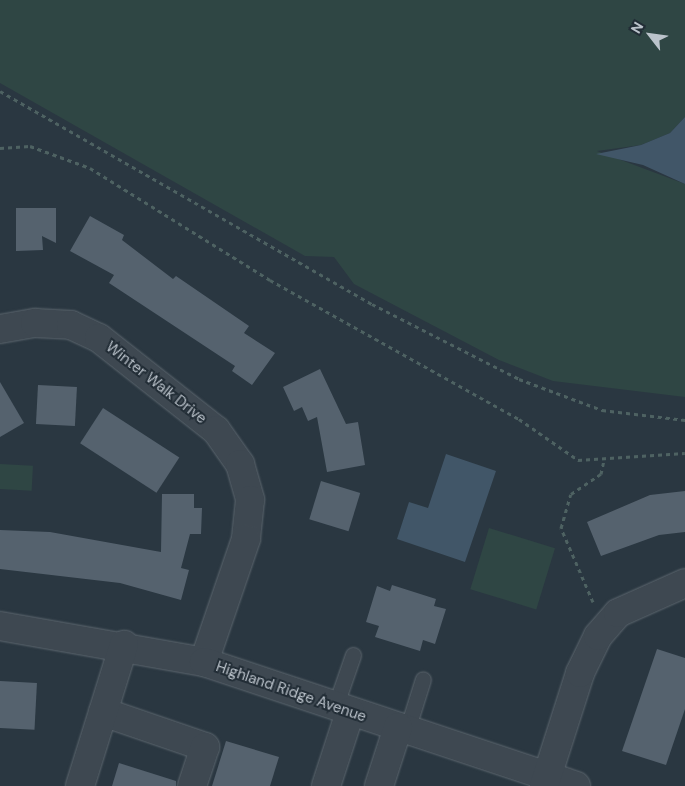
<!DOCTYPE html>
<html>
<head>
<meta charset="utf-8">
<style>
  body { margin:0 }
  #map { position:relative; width:685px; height:786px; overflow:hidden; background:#2a3741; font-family:"DM Sans",sans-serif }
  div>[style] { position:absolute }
  .green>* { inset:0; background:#2f4644; transform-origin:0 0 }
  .water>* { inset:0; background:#415668 }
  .building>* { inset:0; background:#55626e; transform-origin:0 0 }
  .path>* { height:3px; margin-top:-1.5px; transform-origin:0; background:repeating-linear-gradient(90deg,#4e6262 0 4px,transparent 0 8px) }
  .roads { filter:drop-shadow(0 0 1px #5c666e) drop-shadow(0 0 1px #5c666e) }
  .service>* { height:15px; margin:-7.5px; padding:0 7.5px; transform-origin:7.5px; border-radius:7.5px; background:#3e4851 }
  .minor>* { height:28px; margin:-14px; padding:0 14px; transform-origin:14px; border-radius:14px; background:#3e4851 }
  span { translate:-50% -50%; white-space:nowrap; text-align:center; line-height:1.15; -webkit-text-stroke:4px #222d36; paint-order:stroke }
  .street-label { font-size:15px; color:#bbc3cb }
  .north { position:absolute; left:625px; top:10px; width:50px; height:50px; -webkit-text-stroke:4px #222d36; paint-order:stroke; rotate:300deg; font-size:14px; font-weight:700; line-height:20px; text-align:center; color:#bbc3cb }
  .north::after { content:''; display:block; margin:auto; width:18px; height:22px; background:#bbc3cb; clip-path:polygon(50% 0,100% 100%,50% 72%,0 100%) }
</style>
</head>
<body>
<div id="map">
  <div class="green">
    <i style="clip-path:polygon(0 0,685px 0,685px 117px,670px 133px,641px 145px,597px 151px,685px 184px,685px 397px,553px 381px,499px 360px,354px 284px,334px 257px,305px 256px,0 83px)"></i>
    <i style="left:0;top:464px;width:33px;height:25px;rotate:3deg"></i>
    <i style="left:489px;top:528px;width:69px;height:64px;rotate:17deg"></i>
  </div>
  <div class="water">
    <i style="clip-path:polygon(685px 117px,685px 184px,643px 165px,596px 154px,641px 145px,670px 133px)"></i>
    <i style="clip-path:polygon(446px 454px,496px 471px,465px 562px,397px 539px,409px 502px,428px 508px)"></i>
  </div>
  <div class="building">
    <i style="clip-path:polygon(16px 208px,56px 208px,56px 243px,42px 236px,43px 250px,16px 251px)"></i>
    <i style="clip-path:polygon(90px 216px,124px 235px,122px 240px,173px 279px,176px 276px,249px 326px,244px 333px,275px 353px,252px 385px,232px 371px,235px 366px,109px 283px,114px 275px,70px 251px)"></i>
    <i style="clip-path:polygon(320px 369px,346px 424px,358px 422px,365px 465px,327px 472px,317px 417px,308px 421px,302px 407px,294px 411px,283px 387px)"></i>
    <i style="clip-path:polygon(0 382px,24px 423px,0 437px)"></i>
    <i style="left:38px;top:385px;width:39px;height:39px;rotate:3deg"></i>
    <i style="left:103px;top:408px;width:91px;height:42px;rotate:33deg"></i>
    <i style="left:321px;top:481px;width:41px;height:40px;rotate:17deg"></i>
    <i style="clip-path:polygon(685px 491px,685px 532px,659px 535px,601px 556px,587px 522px,650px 495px)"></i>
    <i style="clip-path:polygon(162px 494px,194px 494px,194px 508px,202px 508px,201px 534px,190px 534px,181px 568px,189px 570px,181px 600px,120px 583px,0 569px,0 530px,50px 532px,161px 552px)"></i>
    <i style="clip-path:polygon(392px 585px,436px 599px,434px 606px,446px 609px,435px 644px,423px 640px,420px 651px,375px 637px,379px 626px,366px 622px,377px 586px,390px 591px)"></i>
    <i style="clip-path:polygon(657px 649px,685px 658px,685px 709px,666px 765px,622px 751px)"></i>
    <i style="left:0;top:681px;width:37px;height:47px;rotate:3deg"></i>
    <i style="clip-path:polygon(226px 741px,279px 757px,270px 786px,212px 786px)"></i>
    <i style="clip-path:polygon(119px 763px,176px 781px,176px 786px,112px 786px)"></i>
  </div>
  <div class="path">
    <i style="left:0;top:91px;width:429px;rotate:29.8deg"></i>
    <i style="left:372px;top:304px;width:165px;rotate:27deg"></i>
    <i style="left:519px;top:379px;width:89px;rotate:20.5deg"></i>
    <i style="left:602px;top:410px;width:84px;rotate:6.9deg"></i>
    <i style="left:0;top:148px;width:30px;rotate:-4deg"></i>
    <i style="left:30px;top:146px;width:64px;rotate:20.1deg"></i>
    <i style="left:90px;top:168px;width:212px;rotate:31.9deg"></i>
    <i style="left:270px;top:280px;width:285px;rotate:29.2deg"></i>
    <i style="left:519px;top:419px;width:72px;rotate:34.8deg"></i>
    <i style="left:578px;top:460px;width:107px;rotate:-3.7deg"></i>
    <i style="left:593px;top:602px;width:81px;rotate:-113.4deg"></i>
    <i style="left:561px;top:528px;width:35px;rotate:-74deg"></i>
    <i style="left:571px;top:494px;width:36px;rotate:-34deg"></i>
    <i style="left:601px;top:474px;width:14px;rotate:-78deg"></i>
  </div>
  <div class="roads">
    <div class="service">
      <i style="left:335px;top:707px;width:55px;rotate:-70.9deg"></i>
      <i style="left:407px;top:730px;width:53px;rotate:-72.6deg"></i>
    </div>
    <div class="minor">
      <i style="left:0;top:329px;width:36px;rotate:-10deg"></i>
      <i style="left:35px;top:323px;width:36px;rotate:3deg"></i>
      <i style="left:71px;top:325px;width:31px;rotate:25deg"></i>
      <i style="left:99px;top:338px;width:149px;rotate:38.2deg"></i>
      <i style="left:216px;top:430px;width:42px;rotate:54.8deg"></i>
      <i style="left:240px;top:464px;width:37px;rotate:74deg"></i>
      <i style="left:250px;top:500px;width:39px;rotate:96deg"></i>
      <i style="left:246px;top:539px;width:130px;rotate:108.9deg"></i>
      <i style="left:0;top:626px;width:207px;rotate:10deg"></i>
      <i style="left:204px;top:662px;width:392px;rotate:18.4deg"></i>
      <i style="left:103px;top:712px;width:108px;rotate:18.9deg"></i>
      <i style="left:205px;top:747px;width:41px;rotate:108.4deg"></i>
      <i style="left:80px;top:786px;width:148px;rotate:-72.7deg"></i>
      <i style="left:326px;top:786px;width:78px;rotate:-72deg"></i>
      <i style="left:379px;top:786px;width:62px;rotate:-72.1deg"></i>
      <i style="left:544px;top:786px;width:119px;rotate:-72.3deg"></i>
      <i style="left:580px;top:673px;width:41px;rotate:-64.1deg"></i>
      <i style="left:598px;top:636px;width:30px;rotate:-49deg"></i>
      <i style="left:618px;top:613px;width:73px;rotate:-24.1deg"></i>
    </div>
  </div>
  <div class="street-label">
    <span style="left:156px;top:383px;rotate:38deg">Winter Walk Drive</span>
    <span style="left:291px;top:692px;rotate:19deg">Highland Ridge Avenue</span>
  </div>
  <div class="north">N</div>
</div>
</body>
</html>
